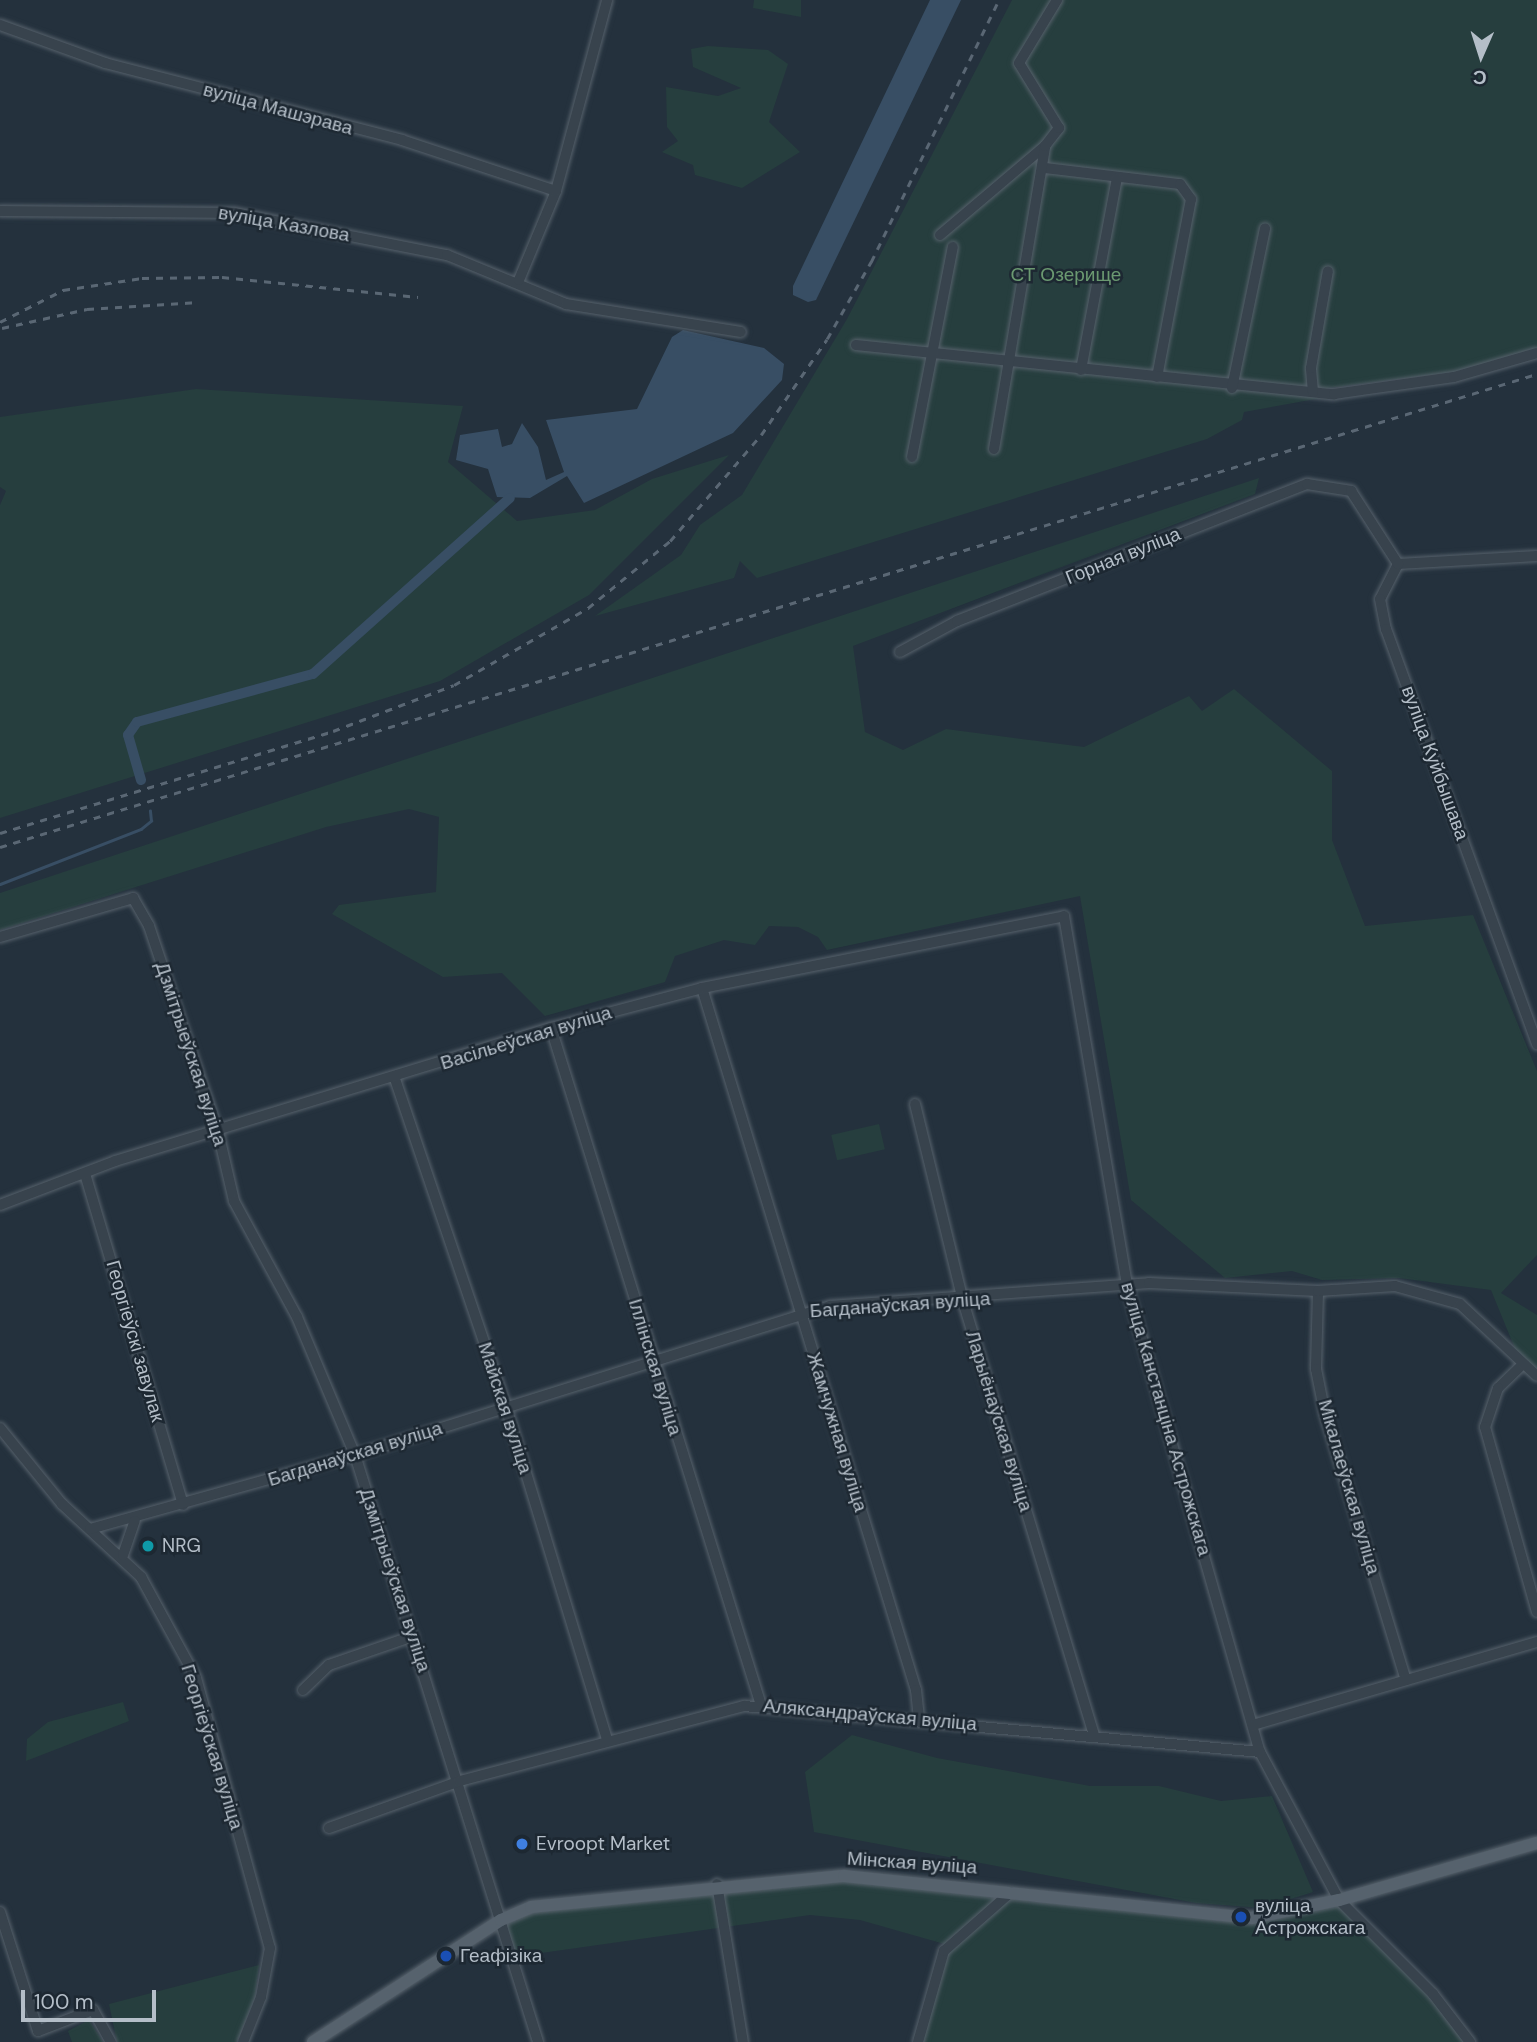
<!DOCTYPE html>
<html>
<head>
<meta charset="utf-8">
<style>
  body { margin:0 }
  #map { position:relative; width:1537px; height:2042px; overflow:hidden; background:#24313d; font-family:"DM Sans",sans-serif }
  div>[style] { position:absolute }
  .green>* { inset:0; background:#263e3e; transform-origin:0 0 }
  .water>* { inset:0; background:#384e64 }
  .stream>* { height:2.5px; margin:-1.25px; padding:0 1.25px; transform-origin:1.25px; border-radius:1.25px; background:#384e64 }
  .canal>* { height:10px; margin:-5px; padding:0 5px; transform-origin:5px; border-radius:5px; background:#384e64 }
  .roads { filter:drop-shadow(0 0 2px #56616b) drop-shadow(0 0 2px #56616b) }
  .minor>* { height:10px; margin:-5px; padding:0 5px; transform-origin:5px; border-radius:5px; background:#38434d }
  .major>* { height:12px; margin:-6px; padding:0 6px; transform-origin:6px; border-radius:6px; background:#56626d }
  .rail>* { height:2.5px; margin-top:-1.25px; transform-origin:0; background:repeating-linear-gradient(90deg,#5a6774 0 7px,transparent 0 14px) }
  .dots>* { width:19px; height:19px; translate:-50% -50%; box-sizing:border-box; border:4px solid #1d2832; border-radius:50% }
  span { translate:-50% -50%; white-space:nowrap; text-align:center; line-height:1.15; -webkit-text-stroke:5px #1d2832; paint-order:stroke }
  .street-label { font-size:19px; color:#b4bec8 }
  .park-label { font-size:19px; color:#6b9971 }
  .poi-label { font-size:19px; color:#b4bec8 }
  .left { translate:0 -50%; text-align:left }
  .north { position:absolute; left:1446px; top:21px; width:70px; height:70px; -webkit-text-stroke:5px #1d2832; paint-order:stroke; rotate:183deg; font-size:19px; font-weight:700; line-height:28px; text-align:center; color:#b4bec8 }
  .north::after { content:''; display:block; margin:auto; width:24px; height:32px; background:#b4bec8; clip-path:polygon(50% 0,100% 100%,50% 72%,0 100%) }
  .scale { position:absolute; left:21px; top:1990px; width:135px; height:32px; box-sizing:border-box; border:4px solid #b4bec8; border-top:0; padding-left:9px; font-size:21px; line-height:24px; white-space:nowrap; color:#b4bec8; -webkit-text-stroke:5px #1d2832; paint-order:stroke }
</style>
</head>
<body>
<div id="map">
  <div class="green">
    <i style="clip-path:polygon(754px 0,801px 0,801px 17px,753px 8px)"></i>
    <i style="clip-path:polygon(1012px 0,1537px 0,1537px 348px,1454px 372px,1328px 388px,1321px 398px,1244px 412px,1242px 420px,1207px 439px,757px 578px,740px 561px,734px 578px,595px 616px,681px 555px,700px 525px,742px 495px,847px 319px)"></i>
    <i style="clip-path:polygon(708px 46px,768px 50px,788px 64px,769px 122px,800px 152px,742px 188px,695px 175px,693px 165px,662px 152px,678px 141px,667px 127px,666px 87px,718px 96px,741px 88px,693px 67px,691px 49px)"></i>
    <i style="clip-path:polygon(196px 389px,463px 406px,448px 462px,517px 521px,595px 510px,652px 479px,729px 455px,589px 595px,440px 681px,0 818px,0 505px,6px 491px,0 487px,0 417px)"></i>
    <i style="clip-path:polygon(1259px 478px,1255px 494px,853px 646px,865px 732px,903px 750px,946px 729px,1084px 747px,1189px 696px,1202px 711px,1234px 689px,1332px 771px,1332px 840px,1365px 926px,1473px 915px,1537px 1071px,1537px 1255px,1501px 1293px,1537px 1315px,1537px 1368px,1520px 1361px,1491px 1290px,1399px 1278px,1322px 1280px,1292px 1271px,1225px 1278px,1131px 1200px,1080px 896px,827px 950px,818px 937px,798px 927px,769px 926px,755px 945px,724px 940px,675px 956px,665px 982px,545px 1016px,502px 973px,443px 977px,332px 914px,339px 905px,436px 892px,439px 817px,409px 809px,326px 827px,0 930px,0 893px)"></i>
    <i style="left:879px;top:1124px;width:26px;height:49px;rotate:77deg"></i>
    <i style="clip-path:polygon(123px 1702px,129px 1721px,26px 1761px,27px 1739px,48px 1722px)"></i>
    <i style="clip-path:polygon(852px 1735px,937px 1758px,1090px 1786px,1159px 1786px,1221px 1801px,1272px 1796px,1313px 1892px,1262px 1908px,1196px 1903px,814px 1832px,805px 1772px)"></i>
    <i style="clip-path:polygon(810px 1877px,1232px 1917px,1339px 1900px,1470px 2042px,918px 2042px,948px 1945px,860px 1920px,810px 1915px,513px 1957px,501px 1920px,518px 1911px)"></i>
    <i style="clip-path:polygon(259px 1965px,255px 1997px,237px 2042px,117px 2042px,109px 2004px)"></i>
    <i style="clip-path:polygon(89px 2020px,103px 2042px,72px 2042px,68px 2031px)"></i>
  </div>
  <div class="water">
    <i style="clip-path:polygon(930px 0,961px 0,816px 300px,808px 302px,793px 295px,793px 286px)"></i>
    <i style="clip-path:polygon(683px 330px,764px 348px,784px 364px,782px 380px,733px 433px,584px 503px,567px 476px,530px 498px,497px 497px,488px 469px,456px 460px,460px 435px,498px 429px,502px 447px,512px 444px,522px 423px,538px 447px,546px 480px,564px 472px,546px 420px,637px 409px,672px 337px)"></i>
  </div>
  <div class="stream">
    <i style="left:0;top:884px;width:151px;rotate:-21.3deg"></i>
    <i style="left:141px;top:829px;width:13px;rotate:-39deg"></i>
    <i style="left:151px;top:821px;width:10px;rotate:-96deg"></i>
  </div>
  <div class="canal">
    <i style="left:141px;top:780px;width:47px;rotate:-106.1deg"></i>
    <i style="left:128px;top:735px;width:16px;rotate:-55deg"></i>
    <i style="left:137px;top:722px;width:182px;rotate:-15.3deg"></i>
    <i style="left:313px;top:674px;width:264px;rotate:-41.8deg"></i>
  </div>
  <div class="roads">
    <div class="minor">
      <i style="left:0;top:25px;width:112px;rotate:19.9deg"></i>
      <i style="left:105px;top:63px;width:307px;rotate:14.5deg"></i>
      <i style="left:402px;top:140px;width:162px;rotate:18.3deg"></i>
      <i style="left:1045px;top:168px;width:136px;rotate:6.8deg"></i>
      <i style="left:1180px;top:184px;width:19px;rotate:54deg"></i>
      <i style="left:1191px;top:199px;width:181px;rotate:100.8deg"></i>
      <i style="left:0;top:211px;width:234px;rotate:0.5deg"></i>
      <i style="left:234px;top:213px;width:217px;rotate:11.2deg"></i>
      <i style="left:447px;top:255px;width:129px;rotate:22.4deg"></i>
      <i style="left:566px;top:304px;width:177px;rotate:9.1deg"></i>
      <i style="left:940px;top:235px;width:138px;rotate:-40.3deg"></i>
      <i style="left:519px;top:280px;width:96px;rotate:-67.4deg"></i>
      <i style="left:556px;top:191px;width:198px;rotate:-75deg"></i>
      <i style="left:856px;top:345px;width:481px;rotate:5.9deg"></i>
      <i style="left:1334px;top:394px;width:121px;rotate:-8.1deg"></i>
      <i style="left:1454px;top:377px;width:86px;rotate:-16.1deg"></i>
      <i style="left:1081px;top:370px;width:195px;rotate:-79.4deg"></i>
      <i style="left:1232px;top:388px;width:163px;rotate:-78.3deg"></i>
      <i style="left:1313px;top:392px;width:24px;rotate:-95deg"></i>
      <i style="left:1311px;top:368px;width:98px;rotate:-80.1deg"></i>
      <i style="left:994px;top:449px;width:307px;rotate:-80.4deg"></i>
      <i style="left:1045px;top:146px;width:23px;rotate:-52deg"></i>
      <i style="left:1059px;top:128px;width:76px;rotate:-121.6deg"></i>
      <i style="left:1019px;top:63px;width:74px;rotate:-58.9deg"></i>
      <i style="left:912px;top:457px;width:214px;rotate:-79deg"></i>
      <i style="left:1398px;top:564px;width:39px;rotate:117deg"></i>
      <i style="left:1380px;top:599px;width:31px;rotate:79deg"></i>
      <i style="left:1386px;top:629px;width:442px;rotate:70deg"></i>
      <i style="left:1398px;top:564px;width:139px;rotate:-3.3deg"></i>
      <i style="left:900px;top:652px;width:65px;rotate:-28.5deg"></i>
      <i style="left:957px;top:621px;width:376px;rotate:-21.4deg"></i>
      <i style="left:1307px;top:484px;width:45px;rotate:9deg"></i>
      <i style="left:1351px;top:491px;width:87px;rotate:57.2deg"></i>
      <i style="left:0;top:937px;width:139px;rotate:-16.3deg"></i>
      <i style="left:133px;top:898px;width:32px;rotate:60deg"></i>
      <i style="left:149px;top:926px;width:217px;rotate:71.5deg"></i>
      <i style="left:218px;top:1132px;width:71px;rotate:76.9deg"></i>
      <i style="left:234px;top:1201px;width:132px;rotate:61.5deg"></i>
      <i style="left:297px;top:1317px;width:150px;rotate:67.2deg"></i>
      <i style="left:355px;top:1455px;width:615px;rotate:72.68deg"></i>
      <i style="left:702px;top:988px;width:734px;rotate:73.05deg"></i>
      <i style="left:916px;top:1690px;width:27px;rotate:84deg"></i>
      <i style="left:551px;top:1028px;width:709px;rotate:72.77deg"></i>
      <i style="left:395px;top:1079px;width:346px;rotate:71.3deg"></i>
      <i style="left:506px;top:1407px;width:347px;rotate:73.1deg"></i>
      <i style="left:915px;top:1104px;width:203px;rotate:76.3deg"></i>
      <i style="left:963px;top:1301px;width:453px;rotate:73.2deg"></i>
      <i style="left:86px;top:1177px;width:342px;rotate:73.5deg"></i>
      <i style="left:0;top:1205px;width:123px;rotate:-20.9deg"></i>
      <i style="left:115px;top:1161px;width:456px;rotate:-17deg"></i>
      <i style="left:551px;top:1028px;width:156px;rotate:-14.8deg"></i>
      <i style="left:702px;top:988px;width:369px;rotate:-11.2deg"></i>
      <i style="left:1064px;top:916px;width:375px;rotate:80.3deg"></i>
      <i style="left:1127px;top:1286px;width:485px;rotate:74.1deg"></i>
      <i style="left:1260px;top:1752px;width:168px;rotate:61.9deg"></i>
      <i style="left:1339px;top:1900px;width:133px;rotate:45deg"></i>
      <i style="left:1433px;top:1994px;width:61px;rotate:52.4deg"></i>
      <i style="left:1318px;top:1291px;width:78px;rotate:91.5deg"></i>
      <i style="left:1316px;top:1369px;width:46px;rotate:78.7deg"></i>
      <i style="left:1325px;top:1414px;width:278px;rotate:73.1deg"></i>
      <i style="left:1521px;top:1366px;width:32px;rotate:136deg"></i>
      <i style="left:1498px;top:1388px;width:41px;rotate:108.4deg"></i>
      <i style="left:1485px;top:1427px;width:192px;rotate:74.3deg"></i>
      <i style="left:0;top:1428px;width:98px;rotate:50.8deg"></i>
      <i style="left:62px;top:1504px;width:108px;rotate:42.7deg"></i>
      <i style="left:141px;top:1577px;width:115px;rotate:61.4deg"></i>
      <i style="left:196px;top:1678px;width:280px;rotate:74.7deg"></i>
      <i style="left:270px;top:1948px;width:50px;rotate:100.4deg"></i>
      <i style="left:261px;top:1997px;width:48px;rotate:111.8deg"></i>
      <i style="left:90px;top:1529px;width:275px;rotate:-15.6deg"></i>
      <i style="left:355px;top:1455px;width:498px;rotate:-17.4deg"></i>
      <i style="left:830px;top:1306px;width:320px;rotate:-4.1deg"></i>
      <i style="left:1149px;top:1283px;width:169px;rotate:2.7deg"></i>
      <i style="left:1318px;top:1291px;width:77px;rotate:-3.7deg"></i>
      <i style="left:1395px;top:1286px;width:67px;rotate:15.5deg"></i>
      <i style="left:1460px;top:1304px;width:105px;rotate:43.1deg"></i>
      <i style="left:123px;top:1555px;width:36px;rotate:-71deg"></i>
      <i style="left:303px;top:1690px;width:36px;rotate:-44deg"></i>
      <i style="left:329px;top:1665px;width:89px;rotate:-19deg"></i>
      <i style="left:1253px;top:1725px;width:296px;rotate:-16.3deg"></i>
      <i style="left:329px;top:1828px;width:139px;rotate:-19.7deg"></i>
      <i style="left:460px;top:1781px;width:294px;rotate:-14.8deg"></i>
      <i style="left:744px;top:1706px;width:518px;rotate:5.09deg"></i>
      <i style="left:717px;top:1884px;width:160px;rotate:80.7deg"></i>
      <i style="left:0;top:1912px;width:125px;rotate:72.3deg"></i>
      <i style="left:38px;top:2031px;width:59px;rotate:-20.9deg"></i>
      <i style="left:93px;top:2010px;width:37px;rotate:61deg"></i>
      <i style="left:918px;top:2042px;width:95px;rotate:-74.1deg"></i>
      <i style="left:944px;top:1951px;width:89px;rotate:-41.4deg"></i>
    </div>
    <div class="major">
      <i style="left:313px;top:2042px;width:224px;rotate:-33deg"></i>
      <i style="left:501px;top:1920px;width:33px;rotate:-23deg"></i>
      <i style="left:531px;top:1907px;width:315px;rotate:-5.7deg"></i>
      <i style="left:844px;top:1876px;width:410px;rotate:5.9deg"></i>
      <i style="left:1252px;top:1918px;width:89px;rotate:-11.7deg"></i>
      <i style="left:1339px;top:1900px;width:206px;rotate:-16.1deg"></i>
    </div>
  </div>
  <div class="rail">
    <i style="left:0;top:322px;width:71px;rotate:-26.9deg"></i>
    <i style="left:63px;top:290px;width:80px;rotate:-8.6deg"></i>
    <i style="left:142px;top:278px;width:80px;rotate:-0.7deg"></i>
    <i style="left:222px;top:277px;width:197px;rotate:5.8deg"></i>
    <i style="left:2px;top:328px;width:87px;rotate:-12.6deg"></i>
    <i style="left:87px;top:309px;width:112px;rotate:-3.6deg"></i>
    <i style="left:0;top:833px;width:348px;rotate:-17deg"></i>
    <i style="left:333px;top:731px;width:129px;rotate:-20.8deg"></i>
    <i style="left:454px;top:685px;width:155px;rotate:-29.9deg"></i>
    <i style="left:588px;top:608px;width:106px;rotate:-39.3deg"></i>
    <i style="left:670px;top:541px;width:140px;rotate:-49.4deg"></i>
    <i style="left:761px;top:435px;width:116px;rotate:-55.5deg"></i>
    <i style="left:827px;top:339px;width:89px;rotate:-60.3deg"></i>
    <i style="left:871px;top:262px;width:292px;rotate:-64deg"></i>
    <i style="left:0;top:847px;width:1608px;rotate:-17.11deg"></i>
  </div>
  <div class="dots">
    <i style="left:148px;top:1546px;background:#0f9aa8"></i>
    <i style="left:522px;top:1844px;background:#3f7fe0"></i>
    <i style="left:1241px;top:1917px;background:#1a4fb4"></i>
    <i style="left:446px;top:1956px;background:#1a4fb4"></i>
  </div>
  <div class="street-label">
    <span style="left:278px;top:109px;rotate:15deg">вуліца Машэрава</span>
    <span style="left:284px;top:224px;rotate:10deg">вуліца Казлова</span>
    <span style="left:1123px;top:556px;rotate:-22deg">Горная вуліца</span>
    <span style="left:1435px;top:763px;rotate:70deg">вуліца Куйбышава</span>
    <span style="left:526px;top:1038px;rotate:-17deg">Васільеўская вуліца</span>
    <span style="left:191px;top:1054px;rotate:72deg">Дзмітрыеўская вуліца</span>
    <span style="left:900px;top:1305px;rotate:-4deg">Багданаўская вуліца</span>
    <span style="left:135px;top:1341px;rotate:74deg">Георгіеўскі завулак</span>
    <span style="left:655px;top:1367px;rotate:73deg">Іллінская вуліца</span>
    <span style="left:505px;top:1408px;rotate:72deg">Майская вуліца</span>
    <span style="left:1166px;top:1419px;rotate:74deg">вуліца Канстанціна Астрожскага</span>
    <span style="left:999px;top:1421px;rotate:73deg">Ларыёнаўская вуліца</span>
    <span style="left:837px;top:1432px;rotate:73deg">Жамчужная вуліца</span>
    <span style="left:355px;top:1454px;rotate:-17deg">Багданаўская вуліца</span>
    <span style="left:1349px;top:1487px;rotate:74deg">Мікалаеўская вуліца</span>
    <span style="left:395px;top:1580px;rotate:72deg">Дзмітрыеўская вуліца</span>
    <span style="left:870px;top:1715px;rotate:5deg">Аляксандраўская вуліца</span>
    <span style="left:212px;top:1747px;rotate:73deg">Георгіеўская вуліца</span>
    <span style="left:912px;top:1863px;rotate:4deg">Мінская вуліца</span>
  </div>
  <div class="park-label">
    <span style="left:1066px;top:275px">СТ Озерище</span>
  </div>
  <div class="poi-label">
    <span class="left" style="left:162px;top:1546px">NRG</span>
    <span class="left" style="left:536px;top:1844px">Evroopt Market</span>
    <span class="left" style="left:1255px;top:1917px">вуліца<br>Астрожскага</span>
    <span class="left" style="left:460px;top:1956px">Геафізіка</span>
  </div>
  <div class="north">С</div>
  <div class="scale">100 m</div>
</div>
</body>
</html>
